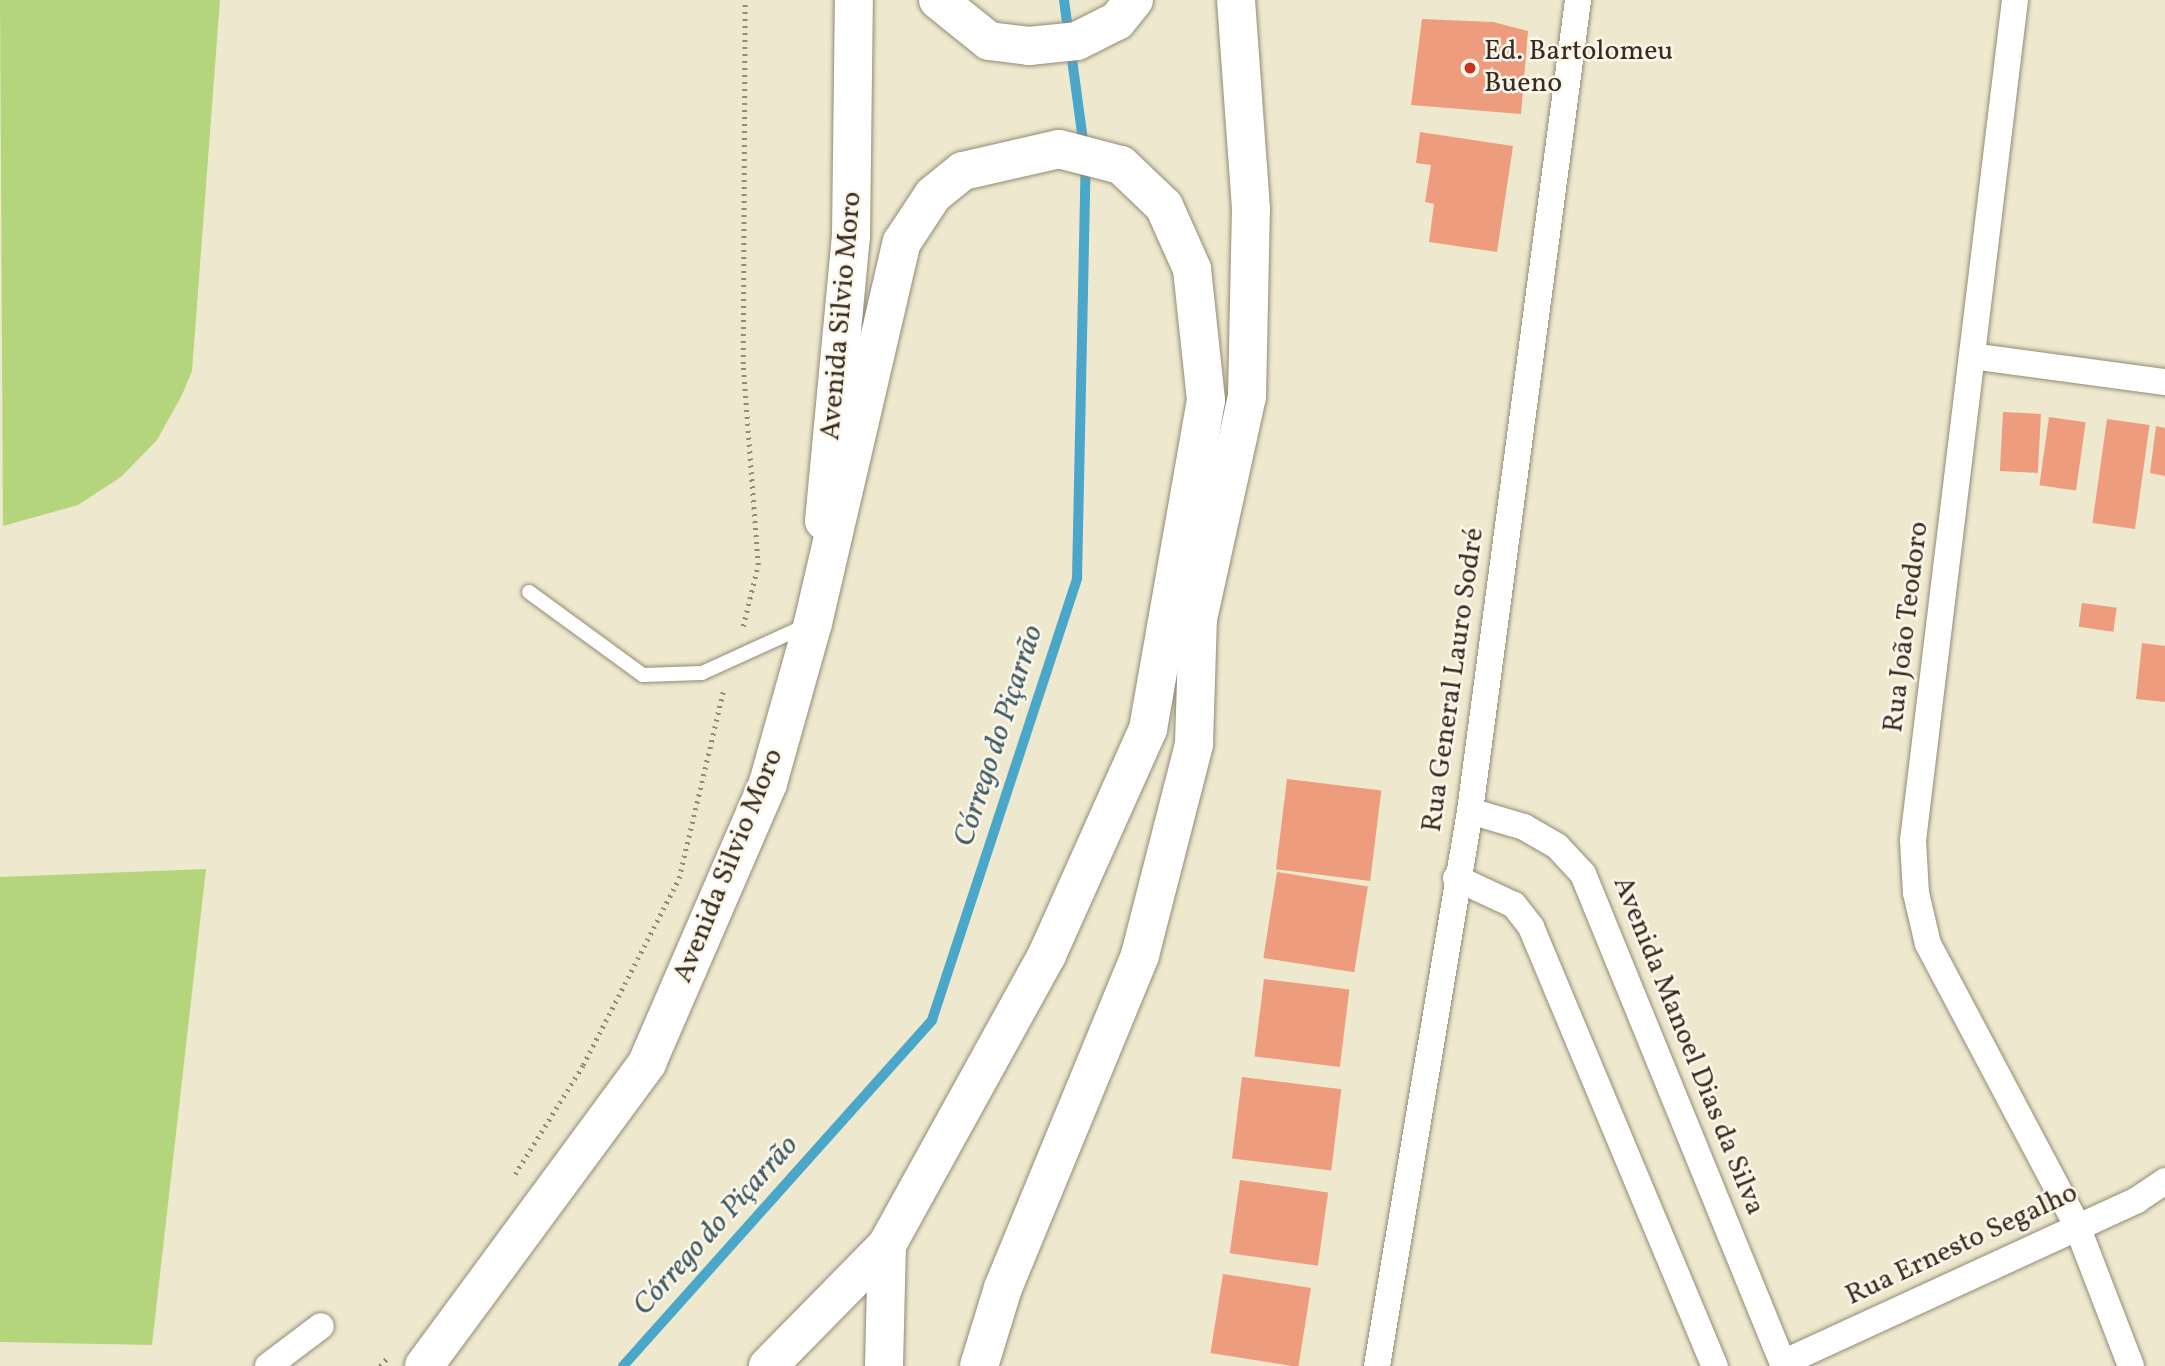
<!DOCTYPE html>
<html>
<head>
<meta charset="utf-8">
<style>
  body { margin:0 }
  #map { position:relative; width:2165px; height:1366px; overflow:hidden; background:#eee9ce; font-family:Vollkorn,serif }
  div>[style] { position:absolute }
  .green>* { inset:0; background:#b5d57c }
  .stream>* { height:10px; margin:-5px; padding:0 5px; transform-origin:5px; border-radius:5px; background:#4ba7c9 }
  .building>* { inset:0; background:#ed9c7e; transform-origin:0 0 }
  .path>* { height:4.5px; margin-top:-2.25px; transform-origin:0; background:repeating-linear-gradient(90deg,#948a76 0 2px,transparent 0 7px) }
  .roads { filter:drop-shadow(0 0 2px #948a76) drop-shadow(0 0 2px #948a76) }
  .lane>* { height:14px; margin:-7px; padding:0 7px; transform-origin:7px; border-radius:7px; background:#fff }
  .street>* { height:26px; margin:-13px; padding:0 13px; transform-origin:13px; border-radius:13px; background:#fff }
  .secondary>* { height:38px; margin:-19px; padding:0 19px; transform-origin:19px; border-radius:19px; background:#fff }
  .primary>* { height:38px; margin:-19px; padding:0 19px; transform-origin:19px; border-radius:19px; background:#fff }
  .dots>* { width:19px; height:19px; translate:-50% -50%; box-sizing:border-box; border:4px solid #fbf7ec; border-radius:50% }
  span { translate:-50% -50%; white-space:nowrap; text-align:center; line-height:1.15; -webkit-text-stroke:5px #fbf7ec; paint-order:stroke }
  .poi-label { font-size:28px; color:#3b2a1e }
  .left { translate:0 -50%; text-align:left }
  .street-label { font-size:28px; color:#3b2a1e }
  .water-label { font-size:30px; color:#415c62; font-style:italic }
</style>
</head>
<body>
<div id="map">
  <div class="green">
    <i style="clip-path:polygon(0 0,220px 0,192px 371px,182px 395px,157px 440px,121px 477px,78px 505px,3px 526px)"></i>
    <i style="clip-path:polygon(206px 869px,152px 1345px,0 1342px,0 877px)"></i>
  </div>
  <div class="stream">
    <i style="left:1064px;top:0;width:148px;rotate:82.3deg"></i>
    <i style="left:623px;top:1366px;width:464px;rotate:-48.2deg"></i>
    <i style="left:932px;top:1020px;width:465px;rotate:-71.8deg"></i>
    <i style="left:1077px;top:578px;width:415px;rotate:-88.8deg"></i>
  </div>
  <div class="building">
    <i style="clip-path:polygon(1422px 19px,1493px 22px,1528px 31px,1521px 114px,1411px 105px)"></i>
    <i style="clip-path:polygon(1420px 132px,1513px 146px,1497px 252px,1429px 242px,1434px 204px,1425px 202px,1431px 165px,1416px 163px)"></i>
    <i style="left:2003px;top:412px;width:38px;height:59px;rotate:3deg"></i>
    <i style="left:2049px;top:417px;width:37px;height:69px;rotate:8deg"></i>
    <i style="left:2107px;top:419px;width:43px;height:105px;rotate:8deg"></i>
    <i style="clip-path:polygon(2156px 426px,2165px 428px,2165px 476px,2150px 473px)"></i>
    <i style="left:2082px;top:603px;width:35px;height:24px;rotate:8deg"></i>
    <i style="clip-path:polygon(2142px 643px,2165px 646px,2165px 702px,2136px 699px)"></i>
    <i style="left:1287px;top:779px;width:95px;height:91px;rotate:7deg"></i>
    <i style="left:1277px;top:872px;width:92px;height:87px;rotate:9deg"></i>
    <i style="left:1264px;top:979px;width:86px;height:78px;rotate:7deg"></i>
    <i style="left:1242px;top:1077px;width:100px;height:82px;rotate:7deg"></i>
    <i style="left:1240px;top:1180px;width:89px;height:74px;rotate:8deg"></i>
    <i style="left:1223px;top:1274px;width:89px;height:80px;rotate:9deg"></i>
  </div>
  <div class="path">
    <i style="left:743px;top:626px;width:63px;rotate:-76.2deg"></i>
    <i style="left:758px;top:565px;width:202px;rotate:-94.3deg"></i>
    <i style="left:743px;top:364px;width:364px;rotate:-89.7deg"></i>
    <i style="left:515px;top:1174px;width:128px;rotate:-58deg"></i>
    <i style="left:583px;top:1065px;width:210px;rotate:-62.8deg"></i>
    <i style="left:679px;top:878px;width:191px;rotate:-76.7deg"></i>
    <i style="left:380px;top:1366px;width:12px;rotate:-48deg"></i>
  </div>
  <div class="roads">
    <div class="lane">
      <i style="left:529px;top:592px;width:141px;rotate:36.1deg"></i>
      <i style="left:643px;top:675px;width:59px;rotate:-1.9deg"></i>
      <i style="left:702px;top:673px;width:113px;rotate:-24.5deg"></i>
    </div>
    <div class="street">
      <i style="left:2015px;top:0;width:846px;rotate:96.92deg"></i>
      <i style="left:1913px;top:840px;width:53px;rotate:86.8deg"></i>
      <i style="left:1916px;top:893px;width:52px;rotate:76.8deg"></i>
      <i style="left:1928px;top:944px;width:319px;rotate:62.1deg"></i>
      <i style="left:2077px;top:1226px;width:150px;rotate:68.9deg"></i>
      <i style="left:1972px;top:356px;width:195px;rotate:7.7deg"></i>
      <i style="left:1470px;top:811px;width:56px;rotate:16.5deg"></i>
      <i style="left:1524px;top:827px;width:38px;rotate:30deg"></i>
      <i style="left:1557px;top:846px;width:38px;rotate:47deg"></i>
      <i style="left:1583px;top:874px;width:531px;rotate:67.78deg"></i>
      <i style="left:1456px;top:878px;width:64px;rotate:25deg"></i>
      <i style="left:1514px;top:905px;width:28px;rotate:52deg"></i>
      <i style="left:1531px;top:927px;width:476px;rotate:67.3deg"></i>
      <i style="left:1783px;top:1363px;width:390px;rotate:-24.7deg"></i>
      <i style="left:2137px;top:1200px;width:34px;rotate:-34deg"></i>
      <i style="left:268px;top:1366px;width:66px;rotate:-37deg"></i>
      <i style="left:1377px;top:1366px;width:563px;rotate:-80.49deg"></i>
      <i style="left:1470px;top:811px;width:818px;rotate:-82.41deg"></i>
    </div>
    <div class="secondary">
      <i style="left:938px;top:0;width:65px;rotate:38.8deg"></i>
      <i style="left:989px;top:41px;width:40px;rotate:7.1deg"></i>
      <i style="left:1029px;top:46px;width:48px;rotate:-5.9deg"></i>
      <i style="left:1077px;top:41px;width:45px;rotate:-26.6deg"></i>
      <i style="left:1117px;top:21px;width:27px;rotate:-51deg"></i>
      <i style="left:824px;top:521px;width:286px;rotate:-84.6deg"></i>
      <i style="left:851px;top:236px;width:236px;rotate:-89.3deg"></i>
      <i style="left:1184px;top:650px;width:34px;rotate:-66deg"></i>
      <i style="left:1198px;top:619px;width:227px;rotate:-77.6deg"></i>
      <i style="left:1247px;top:397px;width:188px;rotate:-88.8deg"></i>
      <i style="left:1251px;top:209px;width:210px;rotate:-94.1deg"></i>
    </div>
    <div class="primary">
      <i style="left:424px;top:1366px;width:376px;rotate:-53.6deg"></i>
      <i style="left:647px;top:1063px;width:305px;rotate:-66.6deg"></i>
      <i style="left:768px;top:783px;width:166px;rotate:-74.3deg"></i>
      <i style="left:813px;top:623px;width:391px;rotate:-76.9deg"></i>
      <i style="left:902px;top:242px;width:56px;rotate:-56.6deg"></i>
      <i style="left:933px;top:195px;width:38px;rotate:-39deg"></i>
      <i style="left:963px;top:171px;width:98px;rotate:-12.9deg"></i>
      <i style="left:1059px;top:149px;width:64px;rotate:14.5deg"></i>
      <i style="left:1121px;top:165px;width:59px;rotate:43.6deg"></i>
      <i style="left:1164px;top:206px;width:69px;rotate:66deg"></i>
      <i style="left:1192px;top:269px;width:132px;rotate:83.9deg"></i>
      <i style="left:1206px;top:400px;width:334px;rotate:100deg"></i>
      <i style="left:1148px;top:729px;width:248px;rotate:114.1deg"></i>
      <i style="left:1047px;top:955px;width:331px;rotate:118.9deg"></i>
      <i style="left:887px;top:1245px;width:170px;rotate:134.5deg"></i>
      <i style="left:884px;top:1366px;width:121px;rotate:-88.6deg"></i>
      <i style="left:979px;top:1366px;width:82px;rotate:-72.9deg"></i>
      <i style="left:1003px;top:1288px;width:360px;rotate:-67.6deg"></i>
      <i style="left:1140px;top:955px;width:218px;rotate:-75.6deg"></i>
      <i style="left:1194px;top:744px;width:125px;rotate:-88.2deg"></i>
    </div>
  </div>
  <div class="dots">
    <i style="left:1470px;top:68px;background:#c8321e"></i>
  </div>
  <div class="poi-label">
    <span class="left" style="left:1484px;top:68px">Ed. Bartolomeu<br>Bueno</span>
  </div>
  <div class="street-label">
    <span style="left:842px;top:316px;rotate:-85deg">Avenida Silvio Moro</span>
    <span style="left:1907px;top:627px;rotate:-83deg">Rua João Teodoro</span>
    <span style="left:1454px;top:680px;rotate:-82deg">Rua General Lauro Sodré</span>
    <span style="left:729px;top:866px;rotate:-68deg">Avenida Silvio Moro</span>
    <span style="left:1688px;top:1046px;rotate:68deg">Avenida Manoel Dias da Silva</span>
    <span style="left:1962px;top:1245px;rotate:-25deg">Rua Ernesto Segalho</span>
  </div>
  <div class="water-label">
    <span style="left:999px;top:736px;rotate:-72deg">Córrego do Piçarrão</span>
    <span style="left:716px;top:1226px;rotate:-48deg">Córrego do Piçarrão</span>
  </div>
</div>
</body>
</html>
